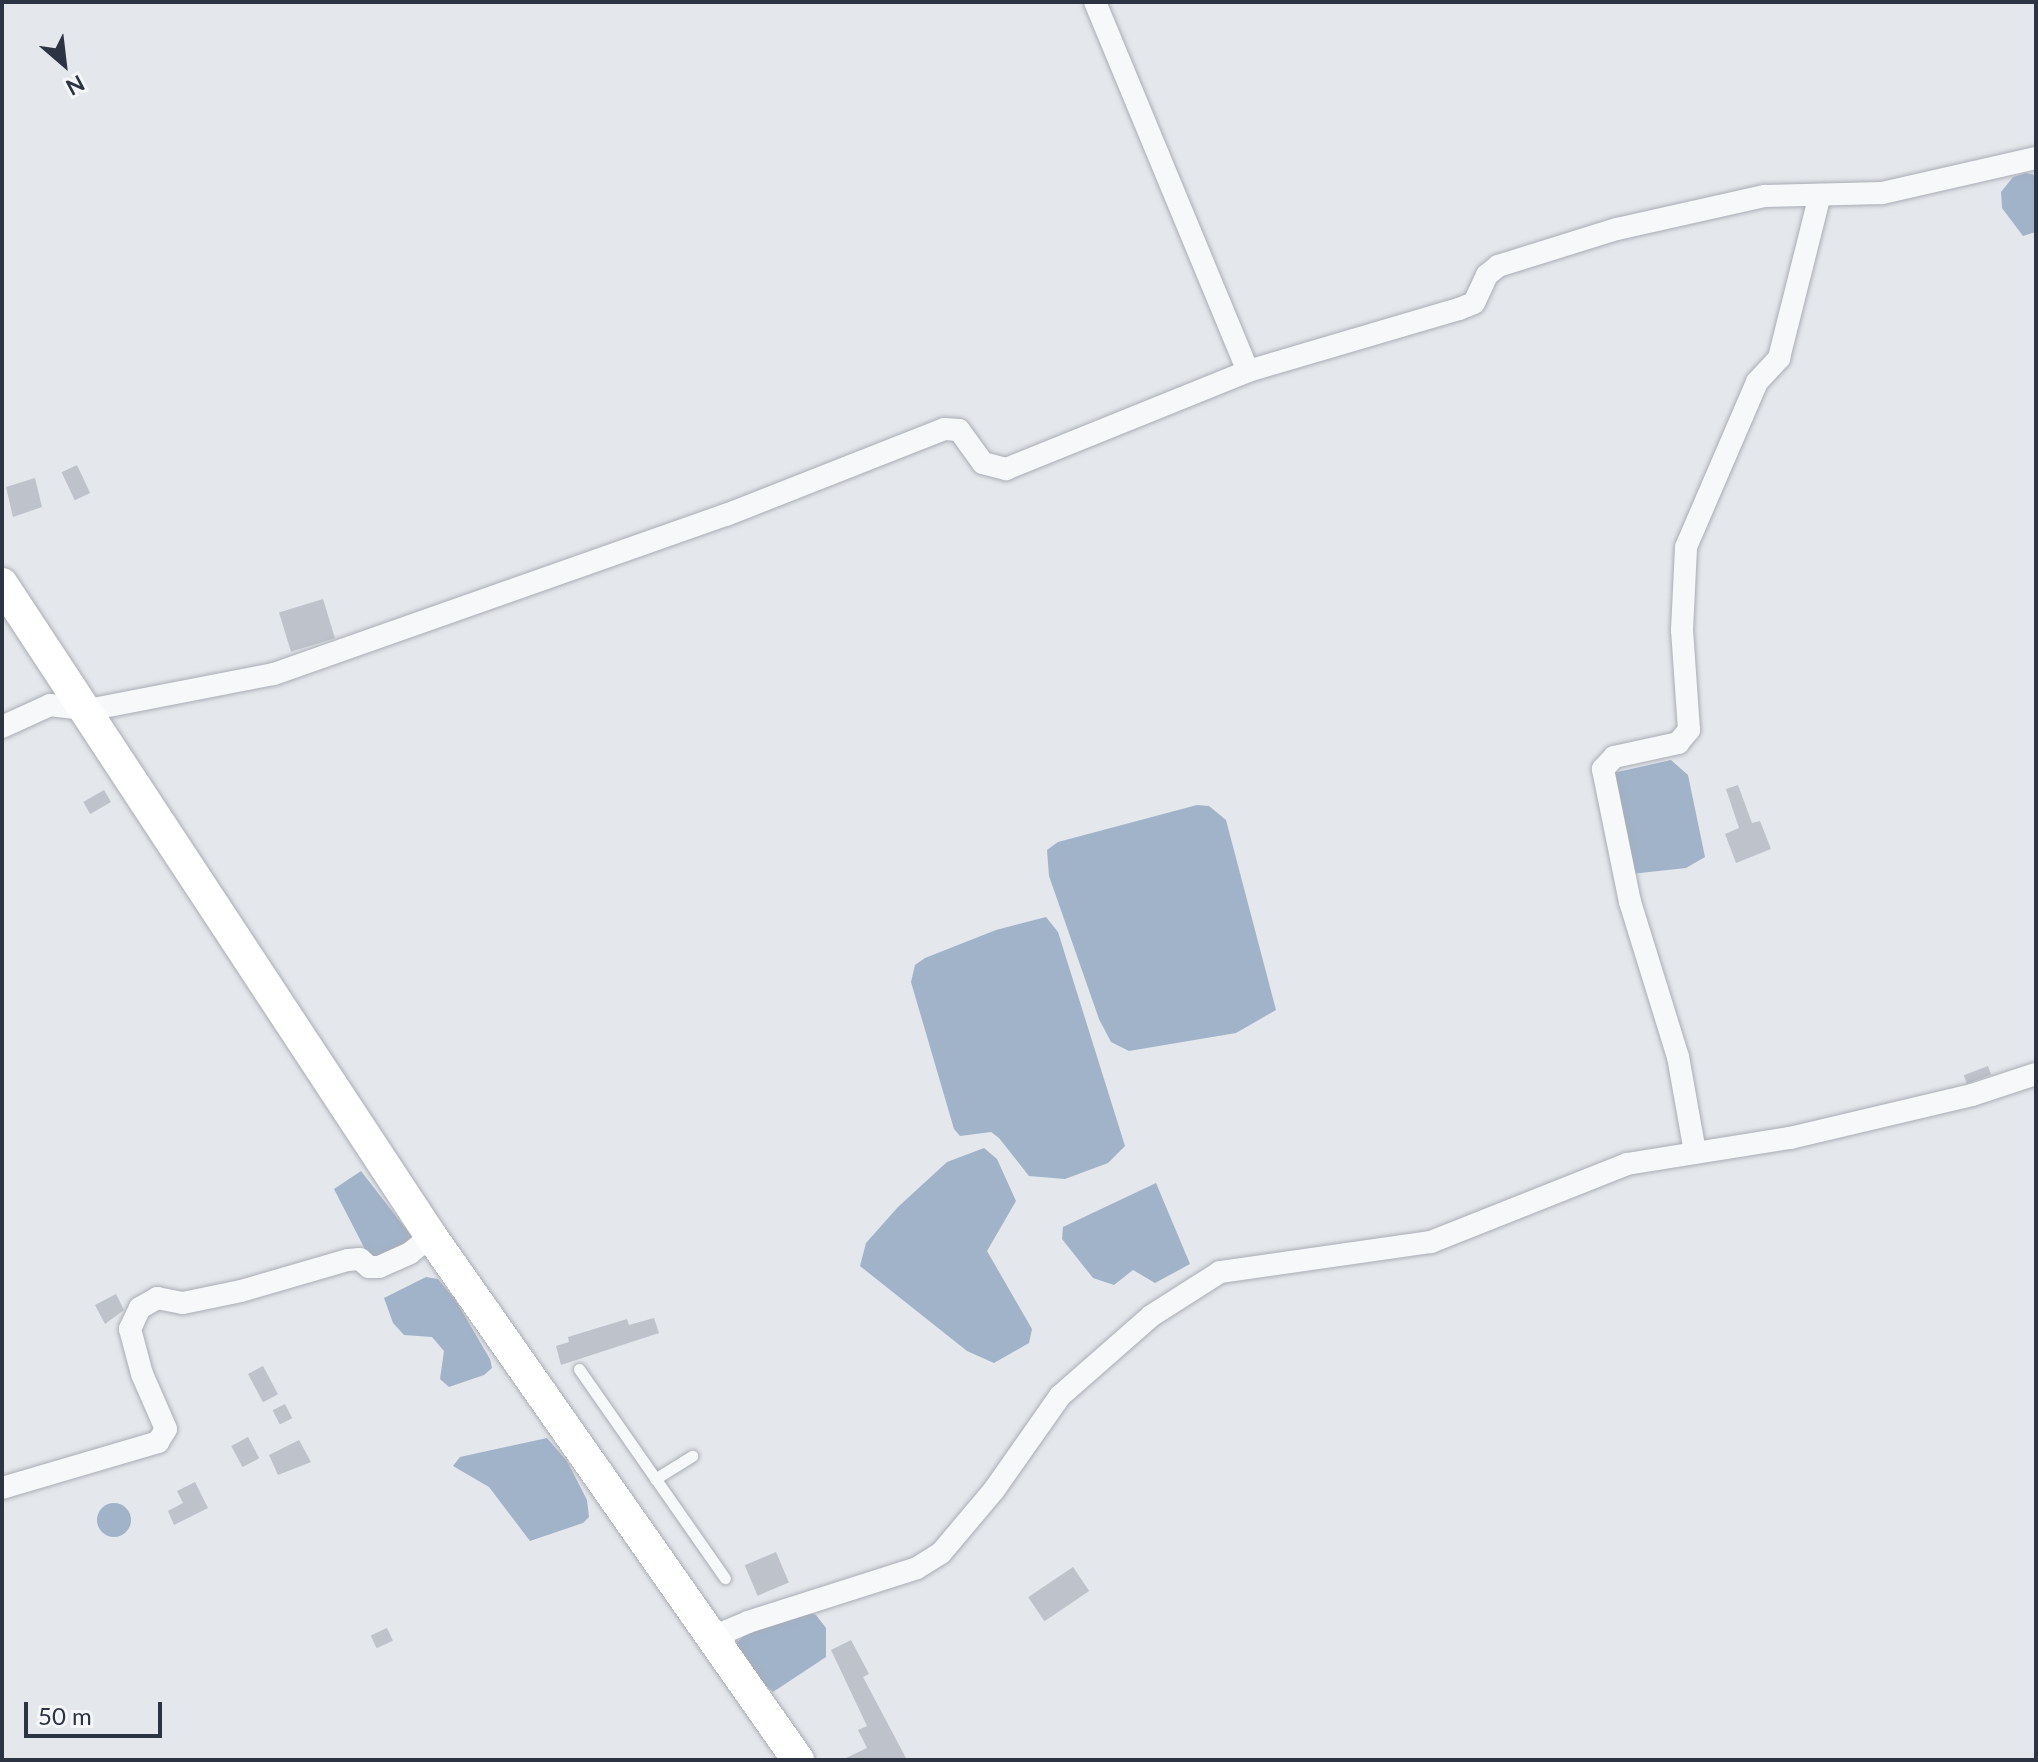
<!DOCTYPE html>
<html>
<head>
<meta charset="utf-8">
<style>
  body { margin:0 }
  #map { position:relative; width:2038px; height:1762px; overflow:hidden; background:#e4e7eb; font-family:Lato,sans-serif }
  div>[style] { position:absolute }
  .water>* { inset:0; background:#a1b3c9 }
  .round { border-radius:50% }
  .building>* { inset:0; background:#bec2cb; transform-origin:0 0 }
  .roads { filter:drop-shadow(0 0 2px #a9adb5) drop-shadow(0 0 2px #a9adb5) }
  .lane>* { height:11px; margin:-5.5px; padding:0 5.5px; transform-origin:5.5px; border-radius:5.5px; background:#f7f8fa }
  .street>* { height:22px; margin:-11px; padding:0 11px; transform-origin:11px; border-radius:11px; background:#f7f8fa }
  .secondary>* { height:32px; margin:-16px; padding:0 16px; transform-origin:16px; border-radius:16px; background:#fff }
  span { translate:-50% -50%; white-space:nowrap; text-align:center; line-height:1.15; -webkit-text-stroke:8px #f4f6f8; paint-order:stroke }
  .frame { position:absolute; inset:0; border:4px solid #2c3343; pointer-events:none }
  .north { position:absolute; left:24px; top:24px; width:80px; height:80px; -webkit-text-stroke:6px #f4f6f8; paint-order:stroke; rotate:152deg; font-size:22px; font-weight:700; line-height:32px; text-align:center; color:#2c3343 }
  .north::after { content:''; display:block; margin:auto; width:28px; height:36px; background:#2c3343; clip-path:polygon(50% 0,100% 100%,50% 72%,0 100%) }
  .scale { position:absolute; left:24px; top:1702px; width:138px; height:36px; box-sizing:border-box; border:4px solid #2c3343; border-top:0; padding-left:10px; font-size:24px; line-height:28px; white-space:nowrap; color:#2c3343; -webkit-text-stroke:6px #f4f6f8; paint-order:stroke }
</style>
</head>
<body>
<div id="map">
  <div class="water">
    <i style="clip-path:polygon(2026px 173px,2036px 175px,2036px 232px,2023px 236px,2002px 208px,2001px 192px,2013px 177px)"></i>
    <i style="clip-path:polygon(1671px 760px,1688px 775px,1705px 857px,1686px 868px,1631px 874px,1613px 773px)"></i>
    <i style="clip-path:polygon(1197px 805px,1209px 806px,1226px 820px,1276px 1010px,1236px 1033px,1129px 1051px,1111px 1042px,1099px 1019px,1049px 876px,1047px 850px,1058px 842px)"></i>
    <i style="clip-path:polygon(1046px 917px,1058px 932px,1125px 1146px,1108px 1163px,1065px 1179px,1029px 1176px,999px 1138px,991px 1132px,960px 1136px,954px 1129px,911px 982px,915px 965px,925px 958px,996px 930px)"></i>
    <i style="clip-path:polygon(984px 1148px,997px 1159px,1016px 1201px,987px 1251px,1032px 1329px,1029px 1343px,994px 1363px,967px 1351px,860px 1266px,866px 1243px,898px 1207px,947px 1162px)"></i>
    <i style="clip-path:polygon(361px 1171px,413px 1238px,412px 1246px,371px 1261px,334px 1189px)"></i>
    <i style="clip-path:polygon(1156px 1183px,1190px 1264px,1155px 1283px,1133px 1270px,1114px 1285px,1093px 1278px,1062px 1239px,1063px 1227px)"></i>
    <i style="clip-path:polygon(426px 1277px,438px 1279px,456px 1301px,490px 1359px,492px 1368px,484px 1375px,449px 1387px,440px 1379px,444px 1351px,432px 1337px,404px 1335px,393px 1323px,384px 1298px)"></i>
    <i style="clip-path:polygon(547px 1438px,567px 1461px,587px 1500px,589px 1517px,583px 1523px,530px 1541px,489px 1487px,453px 1466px,460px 1457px)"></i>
    <i class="round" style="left:97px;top:1503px;width:34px;height:34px"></i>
    <i style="clip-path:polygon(802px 1610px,816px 1615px,826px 1628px,826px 1657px,773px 1692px,747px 1669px,736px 1643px,757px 1624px)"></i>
  </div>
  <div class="building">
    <i style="left:77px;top:465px;width:31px;height:17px;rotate:65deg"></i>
    <i style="clip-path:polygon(35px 478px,42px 507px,13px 517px,6px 487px)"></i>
    <i style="left:323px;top:599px;width:41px;height:46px;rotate:73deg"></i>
    <i style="clip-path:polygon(1738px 785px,1752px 823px,1760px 821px,1771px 849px,1736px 863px,1725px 834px,1739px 828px,1726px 789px)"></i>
    <i style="left:104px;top:790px;width:14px;height:24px;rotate:60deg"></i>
    <i style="left:1988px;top:1066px;width:9px;height:26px;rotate:69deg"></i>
    <i style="clip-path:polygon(116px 1294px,124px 1310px,105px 1324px,95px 1305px)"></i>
    <i style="clip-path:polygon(654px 1318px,659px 1333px,561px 1365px,556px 1346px,569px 1342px,568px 1337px,627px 1319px,629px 1325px)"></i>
    <i style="left:263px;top:1366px;width:32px;height:17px;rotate:62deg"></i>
    <i style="left:285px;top:1404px;width:16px;height:14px;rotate:63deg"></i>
    <i style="left:248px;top:1437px;width:24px;height:19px;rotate:62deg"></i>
    <i style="clip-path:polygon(299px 1440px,311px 1462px,278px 1475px,269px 1455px)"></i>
    <i style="clip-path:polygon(195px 1482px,208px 1508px,174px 1525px,168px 1511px,183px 1503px,177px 1491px)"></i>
    <i style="left:776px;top:1552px;width:33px;height:34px;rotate:67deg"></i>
    <i style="left:1073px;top:1567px;width:29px;height:54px;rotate:56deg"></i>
    <i style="left:387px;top:1628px;width:14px;height:18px;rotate:65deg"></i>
    <i style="clip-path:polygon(851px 1640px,869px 1674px,863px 1677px,907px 1760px,842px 1760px,867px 1748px,858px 1730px,867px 1726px,831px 1650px)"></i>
  </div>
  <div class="roads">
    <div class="lane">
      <i style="left:579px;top:1369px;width:255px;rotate:55.1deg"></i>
      <i style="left:655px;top:1479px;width:44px;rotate:-31.9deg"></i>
    </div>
    <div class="street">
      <i style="left:1095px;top:2px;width:399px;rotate:67.5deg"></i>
      <i style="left:2px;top:727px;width:53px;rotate:-24.6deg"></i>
      <i style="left:50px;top:705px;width:38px;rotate:7deg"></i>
      <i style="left:88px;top:710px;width:189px;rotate:-11deg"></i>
      <i style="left:274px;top:674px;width:479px;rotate:-19.4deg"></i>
      <i style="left:726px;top:515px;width:234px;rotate:-21.5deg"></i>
      <i style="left:944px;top:429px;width:15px;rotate:4deg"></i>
      <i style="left:959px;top:430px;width:41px;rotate:54deg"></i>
      <i style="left:983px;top:463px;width:24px;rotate:15deg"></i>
      <i style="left:1006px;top:469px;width:261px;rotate:-22deg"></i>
      <i style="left:1248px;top:371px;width:220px;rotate:-16.4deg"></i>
      <i style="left:1459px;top:309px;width:16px;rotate:-22deg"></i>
      <i style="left:1474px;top:303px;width:31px;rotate:-65deg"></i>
      <i style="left:1487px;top:275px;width:14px;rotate:-39deg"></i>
      <i style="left:1498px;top:266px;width:125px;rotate:-17.3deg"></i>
      <i style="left:1617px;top:229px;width:152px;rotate:-12.6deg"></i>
      <i style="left:1765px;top:196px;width:117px;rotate:-1.5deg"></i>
      <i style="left:1882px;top:193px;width:158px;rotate:-12.8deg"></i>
      <i style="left:1695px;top:1152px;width:97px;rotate:-100.1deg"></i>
      <i style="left:1678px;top:1057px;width:162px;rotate:-107.2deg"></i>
      <i style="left:1630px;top:902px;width:136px;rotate:-101.5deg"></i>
      <i style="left:1603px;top:769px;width:16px;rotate:-47deg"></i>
      <i style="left:1614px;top:757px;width:66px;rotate:-12.3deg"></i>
      <i style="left:1678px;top:743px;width:17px;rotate:-50deg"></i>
      <i style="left:1689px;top:730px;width:100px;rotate:-94deg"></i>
      <i style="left:1682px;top:630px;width:83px;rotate:-87.2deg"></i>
      <i style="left:1686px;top:547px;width:180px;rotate:-66.7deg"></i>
      <i style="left:1757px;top:382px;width:33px;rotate:-47deg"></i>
      <i style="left:1779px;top:358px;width:168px;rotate:-75.9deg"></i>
      <i style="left:2px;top:1488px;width:163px;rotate:-16.4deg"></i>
      <i style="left:158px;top:1442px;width:15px;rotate:-58deg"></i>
      <i style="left:166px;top:1429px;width:60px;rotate:-113.6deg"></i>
      <i style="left:142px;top:1374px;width:47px;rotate:-104.9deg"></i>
      <i style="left:130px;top:1329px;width:23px;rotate:-65deg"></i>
      <i style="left:140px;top:1308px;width:20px;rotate:-30deg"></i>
      <i style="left:157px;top:1298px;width:26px;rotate:11deg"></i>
      <i style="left:183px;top:1303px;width:59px;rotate:-11.7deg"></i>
      <i style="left:241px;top:1291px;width:111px;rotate:-16.2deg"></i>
      <i style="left:348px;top:1260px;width:12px;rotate:-5deg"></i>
      <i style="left:360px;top:1259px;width:12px;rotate:42deg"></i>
      <i style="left:369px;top:1267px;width:10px"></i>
      <i style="left:379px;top:1267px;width:34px;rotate:-24deg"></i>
      <i style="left:410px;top:1253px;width:27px;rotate:-39deg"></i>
      <i style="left:721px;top:1644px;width:14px;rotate:-65deg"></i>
      <i style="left:727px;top:1631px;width:23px;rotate:-23deg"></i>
      <i style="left:748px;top:1622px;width:177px;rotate:-17.7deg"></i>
      <i style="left:917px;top:1568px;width:28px;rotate:-32deg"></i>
      <i style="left:941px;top:1553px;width:82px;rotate:-49.9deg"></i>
      <i style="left:994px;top:1490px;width:115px;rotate:-54.9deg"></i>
      <i style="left:1060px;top:1396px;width:121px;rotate:-41.3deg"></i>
      <i style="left:1151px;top:1316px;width:82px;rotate:-32.5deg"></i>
      <i style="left:1220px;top:1272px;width:213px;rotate:-8.1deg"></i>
      <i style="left:1431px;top:1242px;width:211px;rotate:-21.7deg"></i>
      <i style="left:1627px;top:1164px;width:165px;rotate:-9.1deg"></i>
      <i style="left:1790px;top:1138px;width:187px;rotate:-13.3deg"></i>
      <i style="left:1972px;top:1095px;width:67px;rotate:-18.2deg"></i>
    </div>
    <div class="secondary">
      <i style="left:2px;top:584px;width:780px;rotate:56.66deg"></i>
      <i style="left:431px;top:1236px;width:640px;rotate:54.99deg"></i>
    </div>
  </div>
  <div class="frame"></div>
  <div class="north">N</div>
  <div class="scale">50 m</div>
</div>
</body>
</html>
